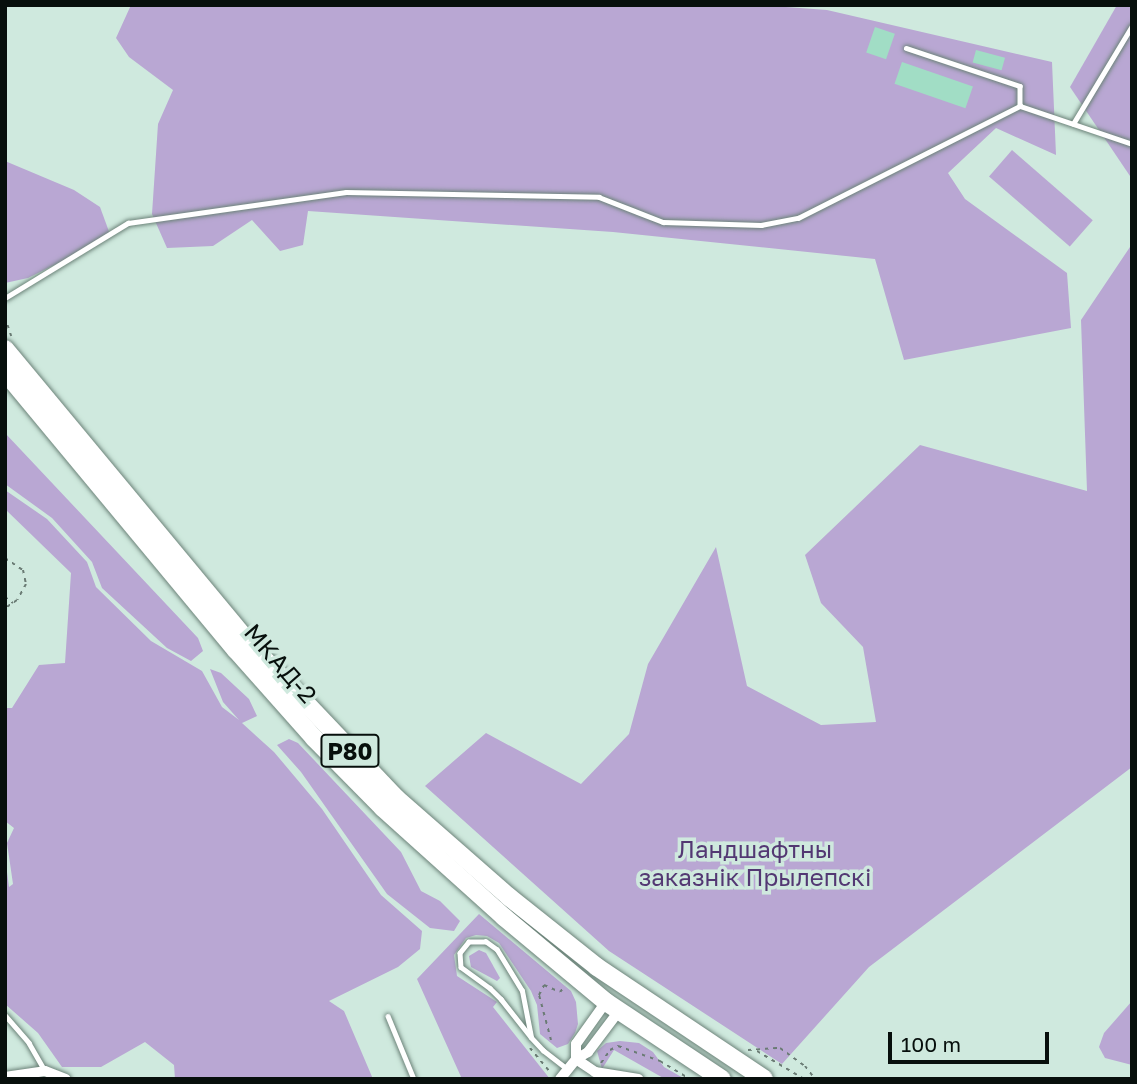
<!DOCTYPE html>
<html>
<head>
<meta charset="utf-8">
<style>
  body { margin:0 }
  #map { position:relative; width:1137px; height:1084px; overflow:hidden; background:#cfe9de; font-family:"Golos Text",sans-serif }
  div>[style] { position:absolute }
  .green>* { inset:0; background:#b9a7d3; transform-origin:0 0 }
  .building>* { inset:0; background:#a1ddc5; transform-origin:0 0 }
  .path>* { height:2px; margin-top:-1px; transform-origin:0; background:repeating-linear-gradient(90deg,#6a7b74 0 3.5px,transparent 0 8.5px) }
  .roads { filter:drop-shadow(0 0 2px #6c8379) drop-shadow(0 0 2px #6c8379) }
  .lane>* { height:4.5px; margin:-2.25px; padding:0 2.25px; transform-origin:2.25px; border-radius:2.25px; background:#fff }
  .street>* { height:10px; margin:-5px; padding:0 5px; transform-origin:5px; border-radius:5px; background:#fff }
  .highway>* { height:18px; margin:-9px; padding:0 9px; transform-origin:9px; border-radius:9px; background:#fff }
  span { translate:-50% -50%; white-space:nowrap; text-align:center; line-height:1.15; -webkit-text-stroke:7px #cfe9de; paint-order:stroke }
  .shield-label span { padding:2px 5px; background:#cfe9de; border:2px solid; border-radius:5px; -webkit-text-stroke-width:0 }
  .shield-label { font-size:23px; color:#070f0c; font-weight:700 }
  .street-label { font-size:24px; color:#070f0c }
  .park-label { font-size:24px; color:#533873 }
  .frame { position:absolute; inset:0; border:7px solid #070f0c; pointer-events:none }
  .scale { position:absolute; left:888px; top:1032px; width:161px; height:32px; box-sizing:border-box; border:4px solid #070f0c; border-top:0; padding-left:9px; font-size:21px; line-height:24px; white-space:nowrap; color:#070f0c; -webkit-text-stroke:5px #cfe9de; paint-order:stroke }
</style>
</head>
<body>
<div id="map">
  <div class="green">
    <i style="clip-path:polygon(131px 5px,760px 5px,827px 10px,1052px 62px,1056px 155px,996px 128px,948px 173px,965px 199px,1067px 273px,1071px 328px,904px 360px,875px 259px,613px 232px,308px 211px,303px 245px,280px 251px,252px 220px,213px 246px,167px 248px,152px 214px,158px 124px,173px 90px,129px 57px,116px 38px)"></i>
    <i style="clip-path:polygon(1117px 5px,1132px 5px,1132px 179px,1070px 87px)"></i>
    <i style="left:1012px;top:150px;width:107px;height:35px;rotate:41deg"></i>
    <i style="clip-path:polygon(5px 161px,74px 190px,100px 207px,111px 237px,28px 278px,5px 283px)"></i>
    <i style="clip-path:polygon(1132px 244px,1132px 767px,869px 967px,782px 1064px,609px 951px,425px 786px,486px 733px,581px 784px,629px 734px,648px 664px,716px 547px,747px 686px,821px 725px,876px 722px,863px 647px,821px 603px,805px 555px,920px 445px,1087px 491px,1081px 320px)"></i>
    <i style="clip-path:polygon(5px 433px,198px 638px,203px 651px,191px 661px,167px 648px,102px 588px,92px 562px,52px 518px,5px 484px)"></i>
    <i style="clip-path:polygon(5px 490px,47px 519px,87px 562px,96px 587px,151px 641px,202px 671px,222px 707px,239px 720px,223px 702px,210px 669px,221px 673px,249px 699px,257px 716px,242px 723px,274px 752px,322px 809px,381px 895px,422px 931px,420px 949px,398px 967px,329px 1001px,344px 1011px,373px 1079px,175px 1079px,174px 1065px,145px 1042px,101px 1067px,62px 1067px,38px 1033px,5px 1004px,5px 857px,9px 887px,13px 884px,7px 843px,14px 828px,5px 821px,5px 708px,12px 708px,39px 665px,65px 663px,71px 573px,5px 509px)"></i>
    <i style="clip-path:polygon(289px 739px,298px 743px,401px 852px,421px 891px,440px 901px,460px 921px,454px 931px,430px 928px,387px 894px,301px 772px,277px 745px)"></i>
    <i style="clip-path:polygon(479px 914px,571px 991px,576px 1002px,578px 1024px,575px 1033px,568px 1044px,557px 1048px,540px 1034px,537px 1005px,531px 991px,499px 943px,487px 936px,476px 935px,466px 938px,454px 955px,457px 976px,497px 1002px,493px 1007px,550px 1079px,462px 1079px,417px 979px)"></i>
    <i style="clip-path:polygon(479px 950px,486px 953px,500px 978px,497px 981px,471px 967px,469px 956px)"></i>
    <i style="clip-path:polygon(1132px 1001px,1132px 1065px,1105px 1058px,1099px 1047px,1104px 1033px)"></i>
    <i style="clip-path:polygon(620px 1041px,639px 1043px,653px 1052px,664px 1067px,685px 1079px,665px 1079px,614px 1050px,602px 1069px,597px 1051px,606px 1043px)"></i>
  </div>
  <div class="building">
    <i style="left:875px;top:27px;width:21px;height:27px;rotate:19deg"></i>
    <i style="left:976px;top:50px;width:30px;height:13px;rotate:15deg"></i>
    <i style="left:902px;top:62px;width:75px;height:23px;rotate:19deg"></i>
  </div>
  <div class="path">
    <i style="left:5px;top:317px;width:20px;rotate:72deg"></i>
    <i style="left:5px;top:558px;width:22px;rotate:34deg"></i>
    <i style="left:23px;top:570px;width:14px;rotate:78deg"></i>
    <i style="left:26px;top:584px;width:18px;rotate:119deg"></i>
    <i style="left:17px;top:600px;width:14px;rotate:146deg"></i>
    <i style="left:5px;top:597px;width:10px;rotate:37deg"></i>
    <i style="left:551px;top:1040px;width:47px;rotate:-104.9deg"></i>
    <i style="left:539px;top:995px;width:11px;rotate:-63deg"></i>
    <i style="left:544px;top:985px;width:17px;rotate:24deg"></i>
    <i style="left:560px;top:992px;width:8px;rotate:-50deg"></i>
    <i style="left:530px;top:1048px;width:33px;rotate:50deg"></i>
    <i style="left:748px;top:1050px;width:32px;rotate:-4deg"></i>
    <i style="left:780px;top:1048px;width:31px;rotate:36deg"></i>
    <i style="left:805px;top:1066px;width:16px;rotate:52deg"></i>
    <i style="left:757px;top:1051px;width:55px;rotate:30.8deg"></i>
    <i style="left:601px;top:1063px;width:16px;rotate:-55deg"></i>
    <i style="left:610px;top:1050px;width:9px;rotate:-27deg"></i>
    <i style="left:618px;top:1046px;width:45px;rotate:19.7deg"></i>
    <i style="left:660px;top:1061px;width:35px;rotate:31deg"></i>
  </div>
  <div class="roads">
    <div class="lane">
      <i style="left:906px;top:48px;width:120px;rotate:18.4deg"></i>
      <i style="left:1020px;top:86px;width:20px;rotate:90deg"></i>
      <i style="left:1073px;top:124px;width:114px;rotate:-59deg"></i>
      <i style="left:5px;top:298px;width:144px;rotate:-31.4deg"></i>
      <i style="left:128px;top:223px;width:220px;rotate:-8.1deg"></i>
      <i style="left:346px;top:192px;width:253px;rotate:1.1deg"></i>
      <i style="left:599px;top:197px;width:69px;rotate:21.3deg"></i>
      <i style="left:663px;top:222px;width:98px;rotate:1.8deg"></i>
      <i style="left:761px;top:225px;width:38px;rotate:-11deg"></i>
      <i style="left:798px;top:218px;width:249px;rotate:-26.8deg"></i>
      <i style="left:1020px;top:106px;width:118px;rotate:18.7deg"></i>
      <i style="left:5px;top:1015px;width:37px;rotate:49deg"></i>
      <i style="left:29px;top:1043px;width:32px;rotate:60deg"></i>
      <i style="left:388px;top:1016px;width:68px;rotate:67.6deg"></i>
      <i style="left:531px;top:1037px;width:47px;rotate:-101.1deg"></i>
      <i style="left:522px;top:991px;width:48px;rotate:-121.4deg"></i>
      <i style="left:497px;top:950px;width:14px;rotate:-144deg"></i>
      <i style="left:486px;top:942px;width:17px;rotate:180deg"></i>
      <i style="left:469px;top:942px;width:14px;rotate:129deg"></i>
      <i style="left:460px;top:953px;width:14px;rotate:86deg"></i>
      <i style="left:461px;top:967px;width:36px;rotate:36deg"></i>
      <i style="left:490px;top:988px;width:16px;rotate:45deg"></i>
      <i style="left:501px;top:999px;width:48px;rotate:51.7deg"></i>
      <i style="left:531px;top:1037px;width:18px;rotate:47deg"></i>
      <i style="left:543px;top:1050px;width:31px;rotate:38deg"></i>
    </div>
    <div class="street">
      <i style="left:576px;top:1059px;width:23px;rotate:34deg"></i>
      <i style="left:595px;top:1072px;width:44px;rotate:9.2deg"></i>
      <i style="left:576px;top:1059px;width:15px;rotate:-90deg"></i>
      <i style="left:576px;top:1044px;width:52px;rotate:-54.5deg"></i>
      <i style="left:5px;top:1077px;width:40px;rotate:-8.5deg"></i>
      <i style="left:45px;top:1071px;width:22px;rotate:21deg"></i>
      <i style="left:560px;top:1079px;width:26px;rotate:-51deg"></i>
      <i style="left:576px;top:1059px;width:14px;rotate:-30deg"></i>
      <i style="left:588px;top:1052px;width:51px;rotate:-52.9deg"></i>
    </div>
    <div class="highway">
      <i style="left:5px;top:349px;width:381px;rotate:50.3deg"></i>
      <i style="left:248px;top:642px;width:215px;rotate:46.5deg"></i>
      <i style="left:396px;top:798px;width:150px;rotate:41.2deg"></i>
      <i style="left:509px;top:897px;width:112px;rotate:38.5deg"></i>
      <i style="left:597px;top:967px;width:201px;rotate:33.8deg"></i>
      <i style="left:5px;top:372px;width:361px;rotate:50.3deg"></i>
      <i style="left:236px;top:650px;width:118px;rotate:48.4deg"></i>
      <i style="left:314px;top:738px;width:98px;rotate:45.4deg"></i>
      <i style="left:383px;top:808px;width:163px;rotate:42deg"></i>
      <i style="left:504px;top:917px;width:133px;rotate:39.8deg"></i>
      <i style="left:606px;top:1002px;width:139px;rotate:33.6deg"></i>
    </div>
  </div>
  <div class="shield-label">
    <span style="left:350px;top:751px">Р80</span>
  </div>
  <div class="street-label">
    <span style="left:281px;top:663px;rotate:49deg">МКАД-2</span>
  </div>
  <div class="park-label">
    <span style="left:755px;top:863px">Ландшафтны<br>заказнік Прылепскі</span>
  </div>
  <div class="frame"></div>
  <div class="scale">100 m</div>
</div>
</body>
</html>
